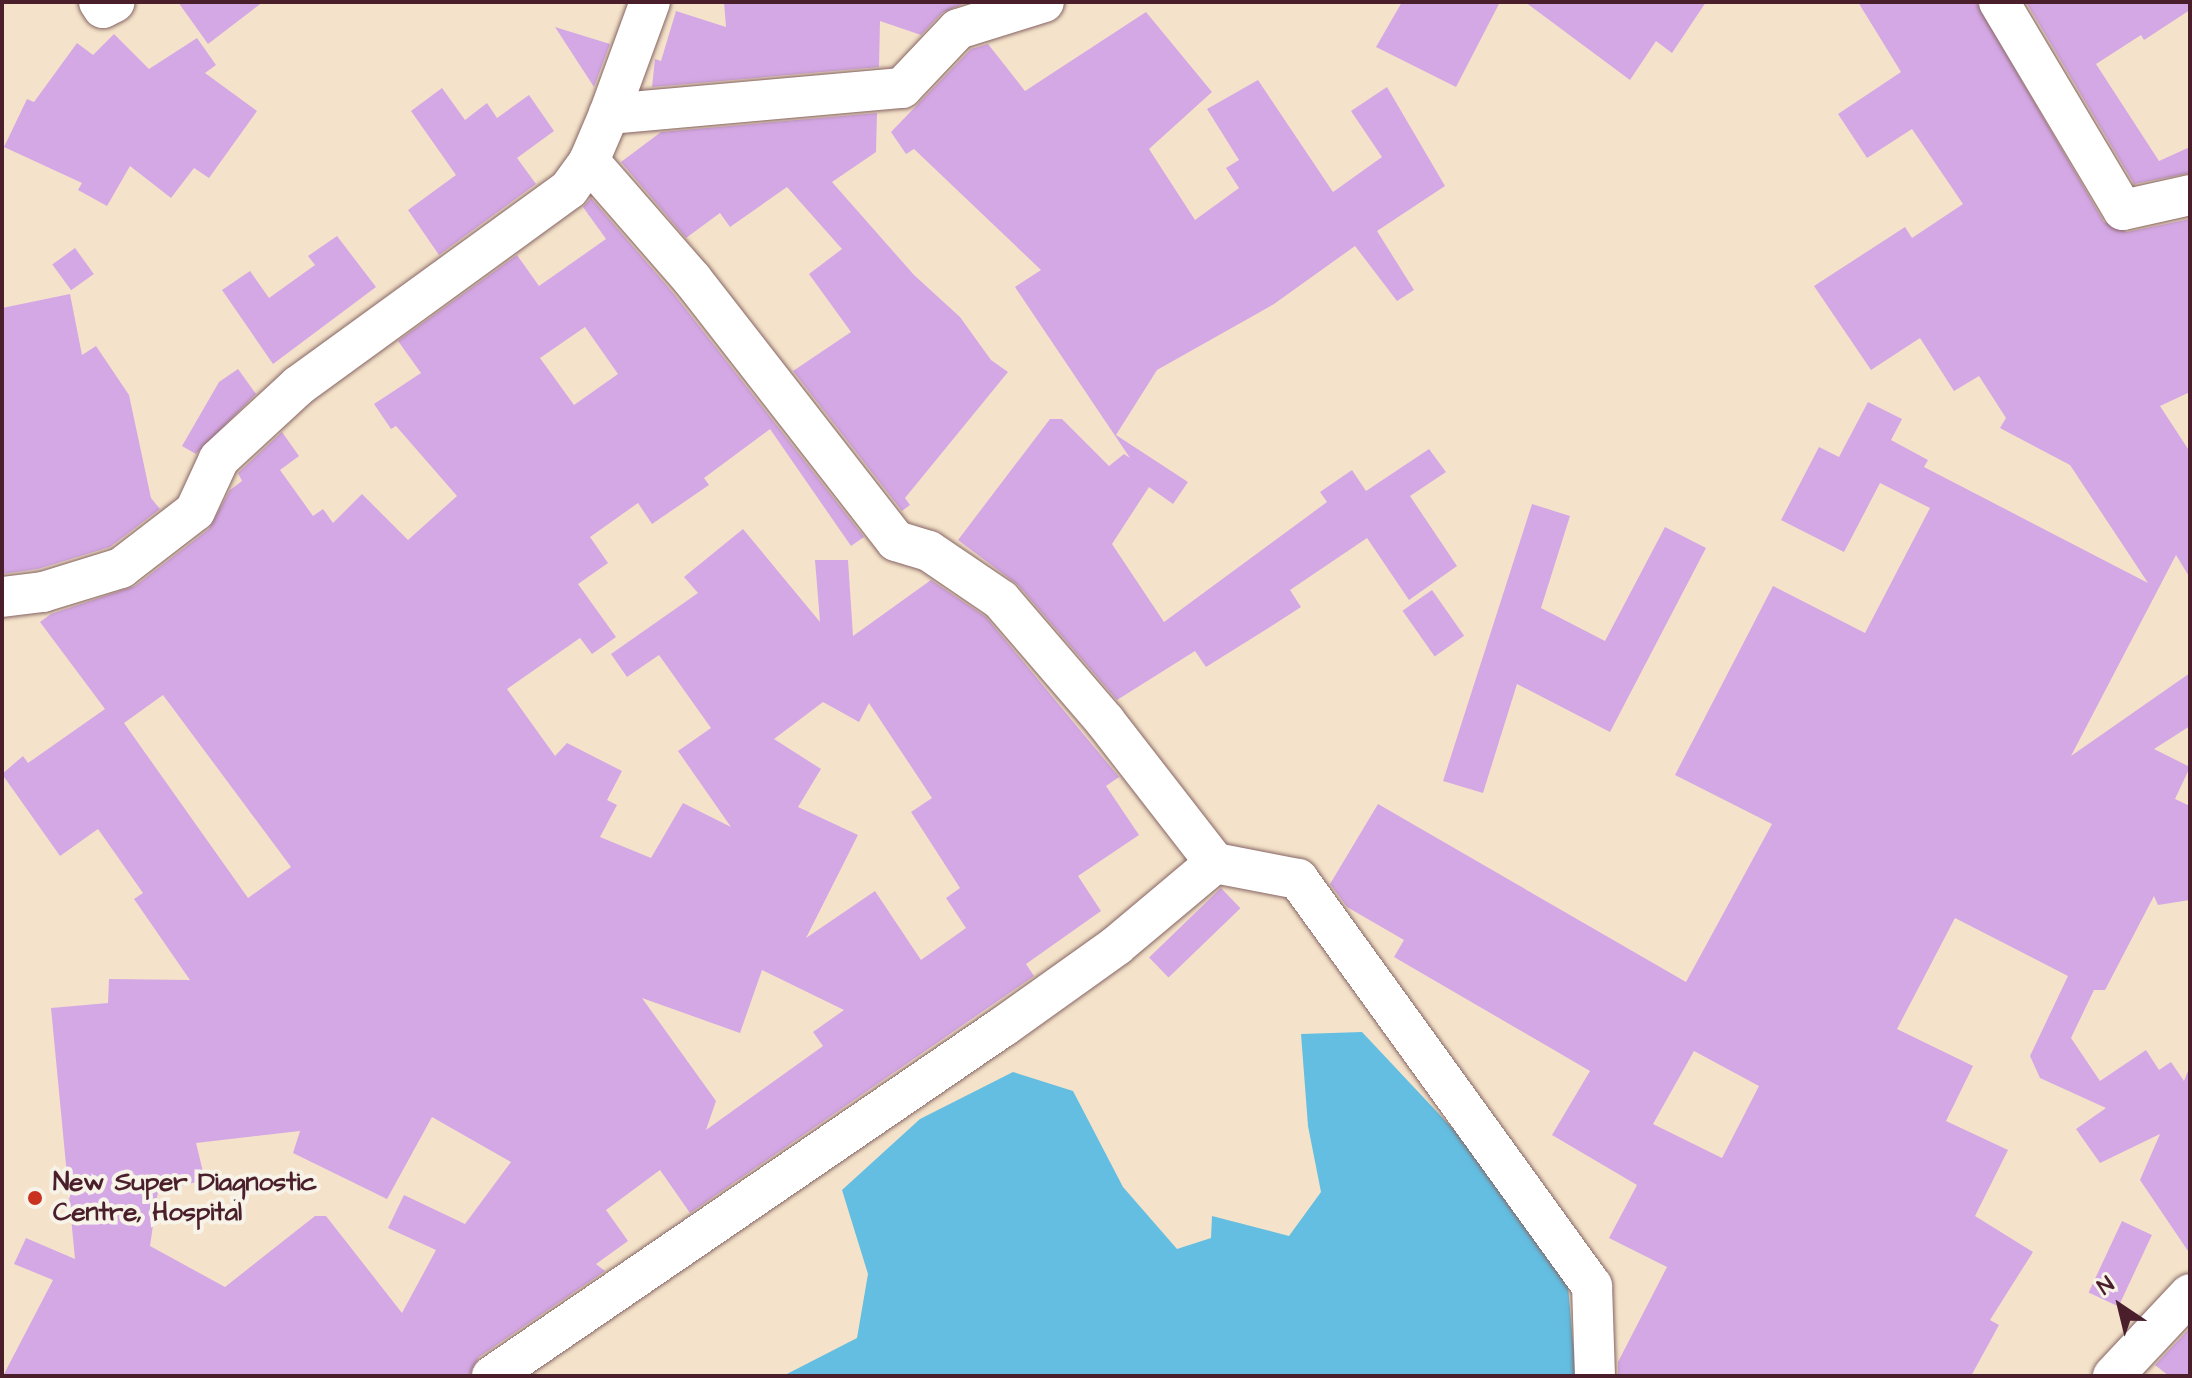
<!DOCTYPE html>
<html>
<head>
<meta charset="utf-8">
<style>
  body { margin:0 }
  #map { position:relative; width:2192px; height:1378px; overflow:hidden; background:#f4e3ca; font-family:"Architects Daughter",sans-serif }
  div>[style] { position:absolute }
  .water>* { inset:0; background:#63bee1 }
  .building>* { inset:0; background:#d4a8e5; transform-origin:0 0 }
  .roads { filter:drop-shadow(0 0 2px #866463) drop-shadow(0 0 2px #866463) }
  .minor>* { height:40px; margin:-20px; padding:0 20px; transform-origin:20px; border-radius:20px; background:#fff }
  .dots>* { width:22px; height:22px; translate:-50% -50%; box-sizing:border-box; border:4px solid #f7f3e8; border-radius:50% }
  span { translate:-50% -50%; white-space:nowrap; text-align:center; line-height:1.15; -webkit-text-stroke:8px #f7f3e8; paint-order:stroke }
  .poi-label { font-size:26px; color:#4a1f2b; font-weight:700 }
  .left { translate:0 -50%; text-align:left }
  .frame { position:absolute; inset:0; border:4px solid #4a1f2b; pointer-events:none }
  .north { position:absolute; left:2080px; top:1266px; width:80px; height:80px; -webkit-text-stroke:6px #f7f3e8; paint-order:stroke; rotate:325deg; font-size:22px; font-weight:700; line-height:32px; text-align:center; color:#4a1f2b }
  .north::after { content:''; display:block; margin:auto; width:28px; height:36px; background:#4a1f2b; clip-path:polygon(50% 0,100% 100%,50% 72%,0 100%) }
</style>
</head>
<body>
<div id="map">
  <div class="water">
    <i style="clip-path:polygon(1362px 1032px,1454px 1130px,1567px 1275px,1576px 1376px,783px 1376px,857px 1338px,868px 1274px,842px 1190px,920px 1119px,1013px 1072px,1073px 1091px,1123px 1187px,1177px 1249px,1211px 1238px,1212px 1216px,1289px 1236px,1321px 1192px,1308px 1126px,1301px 1034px)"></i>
  </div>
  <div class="building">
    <i style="clip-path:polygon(178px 2px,263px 2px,208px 44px)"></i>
    <i style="clip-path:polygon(724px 2px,967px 2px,942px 13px,921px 35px,880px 21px,879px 67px,652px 87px,655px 59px,661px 61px,676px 11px,726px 27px)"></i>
    <i style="clip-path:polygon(1402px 2px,1500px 2px,1456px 87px,1376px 47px)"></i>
    <i style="clip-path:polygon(1525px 2px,1706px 2px,1672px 53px,1656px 41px,1630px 80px)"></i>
    <i style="clip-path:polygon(evenodd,1858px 2px,1976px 2px,2104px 222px,2127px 232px,2190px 219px,2190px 392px,2160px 406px,2190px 452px,2190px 578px,2176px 555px,2071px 756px,2190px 673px,2190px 726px,2154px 749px,2190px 767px,2175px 799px,2190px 806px,2190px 900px,2158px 905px,2154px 896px,2105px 990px,2094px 990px,2071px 1038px,2100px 1081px,2146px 1050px,2159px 1070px,2171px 1062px,2184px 1081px,2190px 1066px,2190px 1254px,2140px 1180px,2160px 1134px,2100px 1163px,2076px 1129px,2106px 1108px,2040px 1078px,2030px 1056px,2068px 976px,1955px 918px,1897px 1029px,1973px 1066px,1946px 1121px,2008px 1150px,1975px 1216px,2033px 1252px,1990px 1320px,1999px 1325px,1971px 1376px,1618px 1376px,1618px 1362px,1667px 1267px,1609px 1238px,1637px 1185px,1552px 1135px,1590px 1071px,1394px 957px,1404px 940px,1347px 907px,1330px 884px,1378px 804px,1686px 982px,1772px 824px,1675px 775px,1773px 586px,1865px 633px,1930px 508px,1880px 483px,1844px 552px,1781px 520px,1819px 447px,1839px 457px,1868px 402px,1902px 419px,1891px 440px,1928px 460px,1924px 467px,2148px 583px,2070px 465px,2000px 428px,2006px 418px,1979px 376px,1954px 391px,1920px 338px,1871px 370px,1814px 286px,1905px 227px,1912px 238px,1963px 204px,1912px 129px,1867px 158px,1838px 114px,1901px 72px,1858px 2px,1694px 1051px,1759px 1086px,1722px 1158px,1653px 1124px,1694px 1051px)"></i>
    <i style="clip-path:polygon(2026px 2px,2190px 2px,2190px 10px,2144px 40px,2141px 35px,2096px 64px,2159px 161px,2190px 147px,2190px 173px,2134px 184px)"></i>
    <i style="clip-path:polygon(1146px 12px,1212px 92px,1149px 149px,1195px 220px,1239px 188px,1226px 168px,1239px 160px,1207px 109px,1258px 80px,1333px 192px,1382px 157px,1351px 111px,1387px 87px,1445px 186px,1377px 231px,1414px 290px,1397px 301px,1355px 246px,1274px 304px,1157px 370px,1116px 435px,1188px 482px,1173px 504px,1149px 487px,1112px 544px,1164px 622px,1327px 502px,1320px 492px,1352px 470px,1366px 491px,1429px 449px,1446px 472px,1410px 496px,1457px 566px,1409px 600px,1367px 538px,1290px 590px,1301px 607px,1270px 627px,1206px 667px,1195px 651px,1117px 700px,1018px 585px,958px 540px,1050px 419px,1062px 419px,1109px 466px,1124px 454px,1130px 458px,1015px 287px,1041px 270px,914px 149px,906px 154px,891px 132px,971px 49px,988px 44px,1025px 91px)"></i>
    <i style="clip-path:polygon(555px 27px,610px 44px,594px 87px)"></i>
    <i style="clip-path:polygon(114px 34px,149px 69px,197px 38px,216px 65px,205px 73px,257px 111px,209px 178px,194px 168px,171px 198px,130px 166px,107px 206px,78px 190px,82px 183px,4px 147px,27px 99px,34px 102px,77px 43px,93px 55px)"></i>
    <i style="clip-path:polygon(442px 88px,465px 120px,487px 103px,497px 118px,529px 95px,554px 131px,517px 158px,536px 184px,439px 255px,408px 210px,456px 175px,411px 111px)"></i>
    <i style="clip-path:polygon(877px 113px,876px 152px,832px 182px,914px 275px,960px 317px,991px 360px,1008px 372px,905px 498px,910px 505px,902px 511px,793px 371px,851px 332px,809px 274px,842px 249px,787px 187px,730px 227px,720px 213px,686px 238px,621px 162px,661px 132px)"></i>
    <i style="clip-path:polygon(evenodd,591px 198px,674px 294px,864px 537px,851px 546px,770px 429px,704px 478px,709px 485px,652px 524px,638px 503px,590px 537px,608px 563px,578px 584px,616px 637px,592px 654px,580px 638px,507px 689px,555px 756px,567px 743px,622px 771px,607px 800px,617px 805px,600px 837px,651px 858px,683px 803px,731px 827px,678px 751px,711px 728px,659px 655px,627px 677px,611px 654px,698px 593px,684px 577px,743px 529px,820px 622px,815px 560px,848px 560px,853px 636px,931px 580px,986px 617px,1114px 771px,1119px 777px,1106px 786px,1139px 835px,1078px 876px,1101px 911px,1026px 964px,1034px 976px,690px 1213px,660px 1170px,606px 1210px,628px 1241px,596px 1264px,605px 1271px,479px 1357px,469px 1376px,3px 1376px,53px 1280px,14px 1264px,26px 1238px,75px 1259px,51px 1008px,108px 1003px,109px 979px,190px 980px,134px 899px,143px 893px,98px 829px,60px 856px,2px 774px,23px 756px,28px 763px,105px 709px,40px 622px,51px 614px,135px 586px,209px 529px,230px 490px,242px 481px,238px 473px,282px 432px,299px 456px,280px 470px,313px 516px,323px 509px,333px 523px,362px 494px,408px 540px,457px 496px,396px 426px,391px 429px,374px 404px,421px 373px,398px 341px,517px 255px,539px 286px,606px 239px,583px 207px,591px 198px,585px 327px,618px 374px,574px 405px,540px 358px,585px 327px,591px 198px,163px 695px,291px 867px,248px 898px,124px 723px,163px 695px,591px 198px,823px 702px,859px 722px,869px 703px,932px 798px,911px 812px,960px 888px,946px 898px,966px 928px,921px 960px,875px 891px,806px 938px,858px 835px,798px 807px,821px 769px,774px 739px,823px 702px,591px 198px,762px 970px,844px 1010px,813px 1032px,823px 1046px,706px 1130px,716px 1101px,642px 998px,740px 1033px,762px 970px,591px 198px,432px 1117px,511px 1162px,465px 1224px,404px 1195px,388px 1228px,436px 1250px,402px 1313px,326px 1216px,315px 1216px,225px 1287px,150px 1246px,158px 1191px,205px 1180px,196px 1143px,300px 1131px,293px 1153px,387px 1199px,432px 1117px)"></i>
    <i style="clip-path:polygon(337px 236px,376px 287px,273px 364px,222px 290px,250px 271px,269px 298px,315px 265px,308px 256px)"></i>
    <i style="left:75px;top:248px;width:32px;height:28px;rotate:54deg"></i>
    <i style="clip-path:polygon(70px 294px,82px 355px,96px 346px,129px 395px,151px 498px,160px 509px,110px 547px,38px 569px,2px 574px,2px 308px)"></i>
    <i style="clip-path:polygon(238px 369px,256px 394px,196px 454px,182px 446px,219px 382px)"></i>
    <i style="clip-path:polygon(1532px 504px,1570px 516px,1541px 608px,1605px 641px,1665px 527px,1706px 548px,1610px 732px,1517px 684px,1483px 793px,1443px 781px)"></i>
    <i style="left:1432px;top:590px;width:56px;height:36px;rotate:55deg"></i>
    <i style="left:1221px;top:888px;width:28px;height:100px;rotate:46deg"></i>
    <i style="left:2122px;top:1221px;width:33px;height:79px;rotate:25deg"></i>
    <i style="clip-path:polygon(2190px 1328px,2190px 1376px,2169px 1376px,2155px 1365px)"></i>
  </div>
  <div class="roads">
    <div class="minor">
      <i style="left:99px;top:2px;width:7px;rotate:56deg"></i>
      <i style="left:103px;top:8px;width:13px;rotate:-27deg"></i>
      <i style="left:1999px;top:2px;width:242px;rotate:59.2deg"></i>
      <i style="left:2123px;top:210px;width:69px;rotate:-12.6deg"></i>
      <i style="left:609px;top:114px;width:294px;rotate:-5.1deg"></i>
      <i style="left:902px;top:88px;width:81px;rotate:-46.5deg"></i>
      <i style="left:958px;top:29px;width:90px;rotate:-17.4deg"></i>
      <i style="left:589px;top:161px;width:157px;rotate:48.9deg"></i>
      <i style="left:692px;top:279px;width:332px;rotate:52.1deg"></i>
      <i style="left:896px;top:541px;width:34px;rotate:17deg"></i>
      <i style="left:929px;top:551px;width:87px;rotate:34.2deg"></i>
      <i style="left:1001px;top:600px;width:160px;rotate:49.3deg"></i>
      <i style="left:1105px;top:721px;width:180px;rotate:52.2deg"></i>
      <i style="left:2px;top:597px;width:41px;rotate:-7deg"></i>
      <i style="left:43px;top:592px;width:82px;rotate:-17.1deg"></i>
      <i style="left:121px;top:568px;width:93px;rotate:-37.6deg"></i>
      <i style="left:195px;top:511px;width:57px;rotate:-65.2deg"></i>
      <i style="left:219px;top:459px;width:108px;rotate:-42.7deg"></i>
      <i style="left:298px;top:386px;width:335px;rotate:-36deg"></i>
      <i style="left:569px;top:189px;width:34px;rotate:-54deg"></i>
      <i style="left:589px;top:161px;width:51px;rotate:-66.9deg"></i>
      <i style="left:609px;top:114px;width:119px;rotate:-69.9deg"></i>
      <i style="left:492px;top:1376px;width:620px;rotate:-34.36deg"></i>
      <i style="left:1004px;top:1026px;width:138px;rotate:-35.5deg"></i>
      <i style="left:1116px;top:946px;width:129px;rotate:-40deg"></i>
      <i style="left:1215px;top:863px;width:85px;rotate:10.9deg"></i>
      <i style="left:1298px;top:879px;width:502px;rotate:54.16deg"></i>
      <i style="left:1592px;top:1286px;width:90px;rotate:88.1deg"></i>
      <i style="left:2113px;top:1376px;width:112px;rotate:-46.8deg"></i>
    </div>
  </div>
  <div class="dots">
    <i style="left:35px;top:1198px;background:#c8321e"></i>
  </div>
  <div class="poi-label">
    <span class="left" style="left:53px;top:1198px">New Super Diagnostic<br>Centre, Hospital</span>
  </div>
  <div class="frame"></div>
  <div class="north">N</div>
</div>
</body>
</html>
